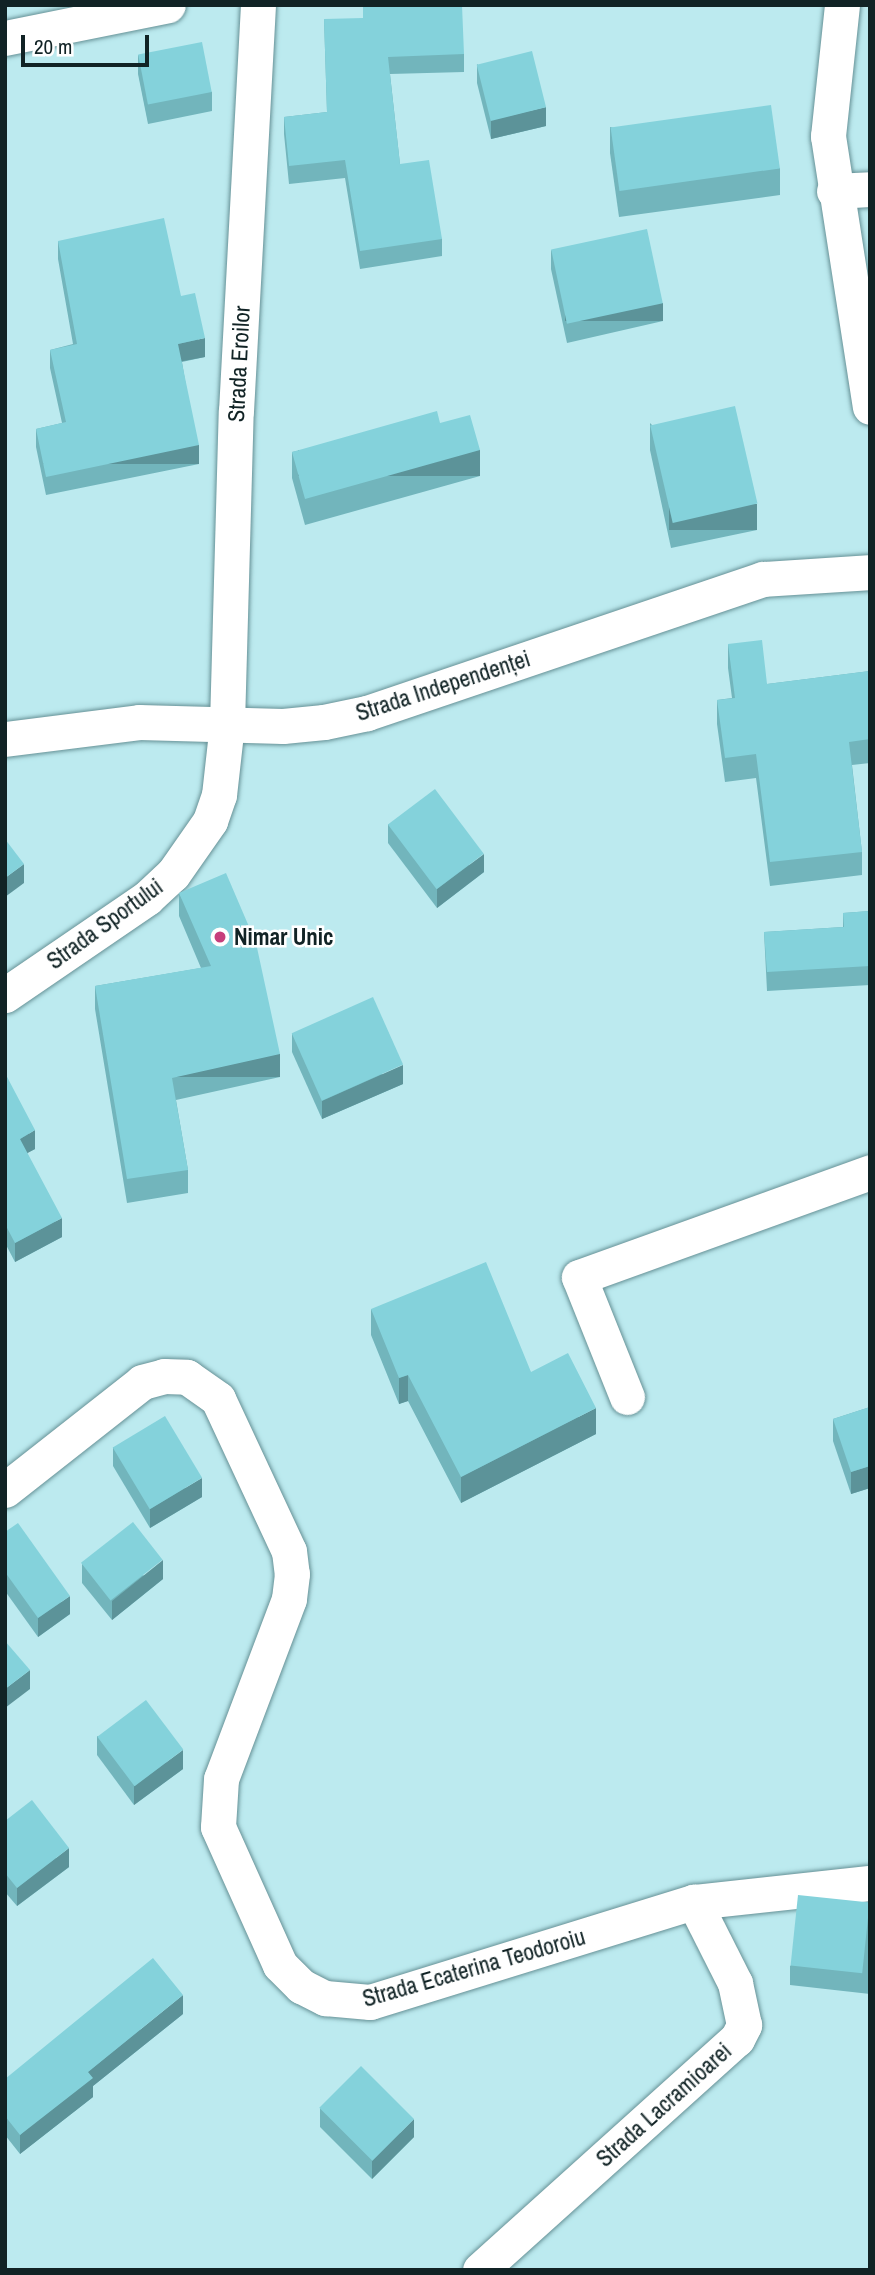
<!DOCTYPE html>
<html>
<head>
<meta charset="utf-8">
<style>
  body { margin:0 }
  #map { position:relative; width:875px; height:2275px; overflow:hidden; background:#bceaef; font-family:"Archivo Narrow",sans-serif }
  div>[style] { position:absolute }
  .roads { filter:drop-shadow(0 0 2px #669196) drop-shadow(0 0 2px #669196) }
  .minor>* { height:35px; margin:-17.5px; padding:0 17.5px; transform-origin:17.5px; border-radius:17.5px; background:#fff }
  .wall>* { inset:0; background:#72b5bc }
  .shaded-wall>* { inset:0; background:#5c9399; transform-origin:0 0 }
  .building>* { inset:0; background:#84d2db; transform-origin:0 0 }
  .dots>* { width:19px; height:19px; translate:-50% -50%; box-sizing:border-box; border:4px solid #fff; border-radius:50% }
  span { translate:-50% -50%; white-space:nowrap; text-align:center; line-height:1.15; -webkit-text-stroke:5px #fff; paint-order:stroke }
  .street-label { font-size:23px; color:#112325 }
  .poi-label { font-size:23px; color:#112325; font-weight:700 }
  .left { translate:0 -50%; text-align:left }
  .frame { position:absolute; inset:0; border:7px solid #112325; pointer-events:none }
  .scale { position:absolute; left:21px; top:35px; width:128px; height:32px; box-sizing:border-box; border:4px solid #112325; border-top:0; padding-left:9px; font-size:21px; line-height:24px; white-space:nowrap; color:#112325; -webkit-text-stroke:5px #fff; paint-order:stroke }
</style>
</head>
<body>
<div id="map">
  <div class="roads">
    <div class="minor">
      <i style="left:842px;top:5px;width:132px;rotate:96.1deg"></i>
      <i style="left:828px;top:136px;width:274px;rotate:81.2deg"></i>
      <i style="left:5px;top:38px;width:166px;rotate:-11.4deg"></i>
      <i style="left:834px;top:191px;width:36px;rotate:-3deg"></i>
      <i style="left:5px;top:739px;width:135px;rotate:-7.2deg"></i>
      <i style="left:139px;top:722px;width:144px;rotate:1.6deg"></i>
      <i style="left:283px;top:726px;width:41px;rotate:-5.6deg"></i>
      <i style="left:324px;top:722px;width:44px;rotate:-11.8deg"></i>
      <i style="left:367px;top:713px;width:418px;rotate:-18.7deg"></i>
      <i style="left:763px;top:579px;width:107px;rotate:-3.7deg"></i>
      <i style="left:5px;top:995px;width:172px;rotate:-34.3deg"></i>
      <i style="left:147px;top:898px;width:35px;rotate:-43deg"></i>
      <i style="left:173px;top:874px;width:65px;rotate:-55.1deg"></i>
      <i style="left:210px;top:821px;width:28px;rotate:-71deg"></i>
      <i style="left:219px;top:795px;width:71px;rotate:-83.6deg"></i>
      <i style="left:227px;top:724px;width:313px;rotate:-88.4deg"></i>
      <i style="left:236px;top:411px;width:407px;rotate:-86.9deg"></i>
      <i style="left:627px;top:1397px;width:129px;rotate:-111.8deg"></i>
      <i style="left:579px;top:1277px;width:309px;rotate:-19.8deg"></i>
      <i style="left:5px;top:1490px;width:174px;rotate:-38.2deg"></i>
      <i style="left:142px;top:1382px;width:23px;rotate:-15deg"></i>
      <i style="left:164px;top:1376px;width:23px;rotate:2deg"></i>
      <i style="left:187px;top:1377px;width:38px;rotate:35deg"></i>
      <i style="left:218px;top:1399px;width:168px;rotate:65deg"></i>
      <i style="left:289px;top:1551px;width:23px;rotate:83deg"></i>
      <i style="left:292px;top:1574px;width:25px;rotate:97deg"></i>
      <i style="left:289px;top:1599px;width:192px;rotate:110.7deg"></i>
      <i style="left:221px;top:1779px;width:48px;rotate:93.6deg"></i>
      <i style="left:218px;top:1827px;width:151px;rotate:65.8deg"></i>
      <i style="left:280px;top:1965px;width:30px;rotate:45deg"></i>
      <i style="left:301px;top:1986px;width:27px;rotate:27deg"></i>
      <i style="left:325px;top:1998px;width:45px;rotate:5.1deg"></i>
      <i style="left:370px;top:2002px;width:339px;rotate:-17.2deg"></i>
      <i style="left:694px;top:1902px;width:177px;rotate:-6.2deg"></i>
      <i style="left:480px;top:2270px;width:346px;rotate:-42deg"></i>
      <i style="left:737px;top:2039px;width:16px;rotate:-63deg"></i>
      <i style="left:744px;top:2025px;width:43px;rotate:-102.1deg"></i>
      <i style="left:735px;top:1983px;width:91px;rotate:-116.8deg"></i>
    </div>
  </div>
  <div class="wall">
    <i style="clip-path:polygon(324px 19px,464px 54px,464px 72px,390px 74px,400px 164px,442px 239px,442px 256px,360px 269px,345px 178px,289px 184px,284px 134px,284px 117px,327px 112px)"></i>
    <i style="clip-path:polygon(138px 55px,212px 92px,212px 111px,148px 124px,138px 74px)"></i>
    <i style="clip-path:polygon(477px 64px,546px 126px,491px 139px,477px 83px)"></i>
    <i style="clip-path:polygon(610px 127px,780px 168px,780px 195px,619px 217px,610px 153px)"></i>
    <i style="clip-path:polygon(58px 241px,181px 296px,205px 357px,182px 362px,199px 464px,46px 495px,36px 447px,36px 429px,62px 423px,50px 368px,50px 350px,73px 344px,58px 259px)"></i>
    <i style="clip-path:polygon(551px 250px,663px 321px,567px 343px,551px 269px)"></i>
    <i style="clip-path:polygon(440px 423px,480px 476px,305px 525px,292px 478px,292px 452px)"></i>
    <i style="clip-path:polygon(650px 423px,757px 530px,671px 548px,650px 450px)"></i>
    <i style="clip-path:polygon(728px 644px,767px 684px,870px 671px,870px 763px,852px 765px,862px 852px,862px 875px,770px 886px,756px 778px,725px 782px,717px 724px,717px 700px,732px 698px,728px 668px)"></i>
    <i style="clip-path:polygon(388px 824px,484px 872px,437px 908px,388px 843px)"></i>
    <i style="clip-path:polygon(179px 893px,280px 1077px,176px 1100px,188px 1170px,188px 1193px,127px 1203px,95px 1009px,95px 986px,201px 968px,179px 916px)"></i>
    <i style="clip-path:polygon(870px 911px,870px 985px,767px 991px,764px 932px,843px 927px,843px 913px)"></i>
    <i style="clip-path:polygon(292px 1033px,403px 1084px,322px 1119px,292px 1052px)"></i>
    <i style="clip-path:polygon(5px 1073px,35px 1149px,27px 1153px,62px 1237px,15px 1262px,5px 1243px)"></i>
    <i style="clip-path:polygon(371px 1309px,531px 1372px,596px 1434px,461px 1503px,408px 1401px,399px 1404px,371px 1335px)"></i>
    <i style="clip-path:polygon(870px 1407px,870px 1488px,851px 1494px,833px 1441px,833px 1419px)"></i>
    <i style="clip-path:polygon(113px 1447px,202px 1497px,150px 1528px,113px 1466px)"></i>
    <i style="clip-path:polygon(5px 1532px,70px 1614px,38px 1637px,5px 1591px)"></i>
    <i style="clip-path:polygon(82px 1564px,163px 1579px,112px 1620px,82px 1583px)"></i>
    <i style="clip-path:polygon(97px 1736px,183px 1769px,134px 1805px,97px 1755px)"></i>
    <i style="clip-path:polygon(5px 1821px,69px 1867px,17px 1906px,5px 1892px)"></i>
    <i style="clip-path:polygon(870px 1903px,870px 1994px,790px 1985px,790px 1966px)"></i>
    <i style="clip-path:polygon(183px 2014px,93px 2086px,93px 2097px,20px 2154px,5px 2135px,5px 2079px)"></i>
    <i style="clip-path:polygon(320px 2108px,414px 2137px,372px 2179px,320px 2127px)"></i>
  </div>
  <div class="shaded-wall">
    <i style="clip-path:polygon(546px 107px,546px 126px,491px 139px,491px 120px)"></i>
    <i style="left:663px;top:303px;width:18px;height:98px;rotate:90deg"></i>
    <i style="clip-path:polygon(205px 338px,205px 357px,178px 362px,178px 344px)"></i>
    <i style="left:199px;top:445px;width:19px;height:156px;rotate:90deg"></i>
    <i style="left:480px;top:450px;width:26px;height:182px;rotate:90deg"></i>
    <i style="left:757px;top:504px;width:26px;height:88px;rotate:90deg"></i>
    <i style="clip-path:polygon(484px 854px,484px 872px,437px 908px,437px 889px)"></i>
    <i style="clip-path:polygon(24px 864px,24px 883px,5px 897px,5px 878px)"></i>
    <i style="left:280px;top:1054px;width:23px;height:111px;rotate:90deg"></i>
    <i style="clip-path:polygon(403px 1065px,403px 1084px,322px 1119px,322px 1101px)"></i>
    <i style="clip-path:polygon(35px 1130px,35px 1149px,20px 1157px,20px 1139px)"></i>
    <i style="clip-path:polygon(62px 1218px,62px 1237px,15px 1262px,15px 1243px)"></i>
    <i style="clip-path:polygon(408px 1375px,408px 1401px,399px 1404px,399px 1378px)"></i>
    <i style="clip-path:polygon(596px 1408px,596px 1434px,461px 1503px,461px 1477px)"></i>
    <i style="clip-path:polygon(870px 1466px,870px 1488px,851px 1494px,851px 1472px)"></i>
    <i style="clip-path:polygon(202px 1478px,202px 1497px,150px 1528px,150px 1509px)"></i>
    <i style="clip-path:polygon(163px 1560px,163px 1579px,112px 1620px,112px 1601px)"></i>
    <i style="clip-path:polygon(70px 1596px,70px 1614px,38px 1637px,38px 1618px)"></i>
    <i style="clip-path:polygon(30px 1670px,30px 1689px,5px 1708px,5px 1689px)"></i>
    <i style="clip-path:polygon(183px 1750px,183px 1769px,134px 1805px,134px 1786px)"></i>
    <i style="clip-path:polygon(69px 1848px,69px 1867px,17px 1906px,17px 1888px)"></i>
    <i style="clip-path:polygon(183px 1995px,183px 2014px,93px 2086px,93px 2097px,20px 2154px,20px 2135px,88px 2072px)"></i>
    <i style="clip-path:polygon(414px 2119px,414px 2137px,372px 2179px,372px 2161px)"></i>
  </div>
  <div class="building">
    <i style="clip-path:polygon(363px 5px,462px 5px,464px 54px,388px 57px,400px 164px,429px 160px,442px 239px,360px 251px,345px 160px,289px 166px,284px 117px,327px 112px,324px 19px,363px 18px)"></i>
    <i style="left:202px;top:42px;width:51px;height:65px;rotate:79deg"></i>
    <i style="left:532px;top:51px;width:58px;height:57px;rotate:76deg"></i>
    <i style="left:771px;top:105px;width:64px;height:162px;rotate:82deg"></i>
    <i style="clip-path:polygon(164px 218px,181px 296px,195px 293px,205px 338px,178px 344px,199px 445px,46px 477px,36px 429px,66px 422px,50px 350px,77px 344px,58px 241px)"></i>
    <i style="left:647px;top:229px;width:76px;height:98px;rotate:78deg"></i>
    <i style="left:735px;top:406px;width:100px;height:87px;rotate:77deg"></i>
    <i style="clip-path:polygon(437px 411px,440px 423px,470px 415px,480px 450px,305px 499px,292px 452px)"></i>
    <i style="clip-path:polygon(762px 640px,767px 684px,870px 671px,870px 739px,849px 742px,862px 852px,770px 862px,756px 754px,725px 758px,717px 700px,735px 698px,728px 644px)"></i>
    <i style="left:435px;top:789px;width:81px;height:59px;rotate:53deg"></i>
    <i style="clip-path:polygon(5px 839px,24px 864px,5px 878px)"></i>
    <i style="clip-path:polygon(226px 873px,256px 943px,280px 1054px,172px 1078px,188px 1170px,127px 1179px,95px 986px,211px 966px,179px 893px)"></i>
    <i style="clip-path:polygon(870px 911px,870px 966px,767px 972px,764px 932px,844px 927px,843px 913px)"></i>
    <i style="left:373px;top:997px;width:74px;height:89px;rotate:66deg"></i>
    <i style="clip-path:polygon(5px 1073px,35px 1130px,20px 1139px,62px 1218px,15px 1243px,5px 1224px)"></i>
    <i style="clip-path:polygon(486px 1262px,531px 1372px,568px 1353px,596px 1408px,461px 1477px,408px 1375px,399px 1378px,371px 1309px)"></i>
    <i style="clip-path:polygon(870px 1407px,870px 1466px,851px 1472px,833px 1419px)"></i>
    <i style="left:165px;top:1416px;width:72px;height:61px;rotate:59deg"></i>
    <i style="left:133px;top:1522px;width:48px;height:66px;rotate:52deg"></i>
    <i style="clip-path:polygon(18px 1523px,70px 1596px,38px 1618px,5px 1572px,5px 1532px)"></i>
    <i style="clip-path:polygon(5px 1641px,30px 1670px,5px 1689px)"></i>
    <i style="left:146px;top:1700px;width:62px;height:61px;rotate:53deg"></i>
    <i style="clip-path:polygon(32px 1800px,69px 1848px,17px 1888px,5px 1873px,5px 1821px)"></i>
    <i style="left:798px;top:1895px;width:72px;height:71px;rotate:6deg"></i>
    <i style="clip-path:polygon(153px 1958px,183px 1995px,88px 2072px,93px 2078px,20px 2135px,5px 2116px,5px 2079px)"></i>
    <i style="left:361px;top:2066px;width:75px;height:59px;rotate:45deg"></i>
  </div>
  <div class="dots">
    <i style="left:220px;top:937px;background:#c73f7c"></i>
  </div>
  <div class="street-label">
    <span style="left:239px;top:364px;rotate:-87deg">Strada Eroilor</span>
    <span style="left:443px;top:686px;rotate:-18deg">Strada Independenței</span>
    <span style="left:105px;top:924px;rotate:-36deg">Strada Sportului</span>
    <span style="left:474px;top:1968px;rotate:-16deg">Strada Ecaterina Teodoroiu</span>
    <span style="left:664px;top:2105px;rotate:-42deg">Strada Lacramioarei</span>
  </div>
  <div class="poi-label">
    <span class="left" style="left:234px;top:937px">Nimar Unic</span>
  </div>
  <div class="frame"></div>
  <div class="scale">20 m</div>
</div>
</body>
</html>
